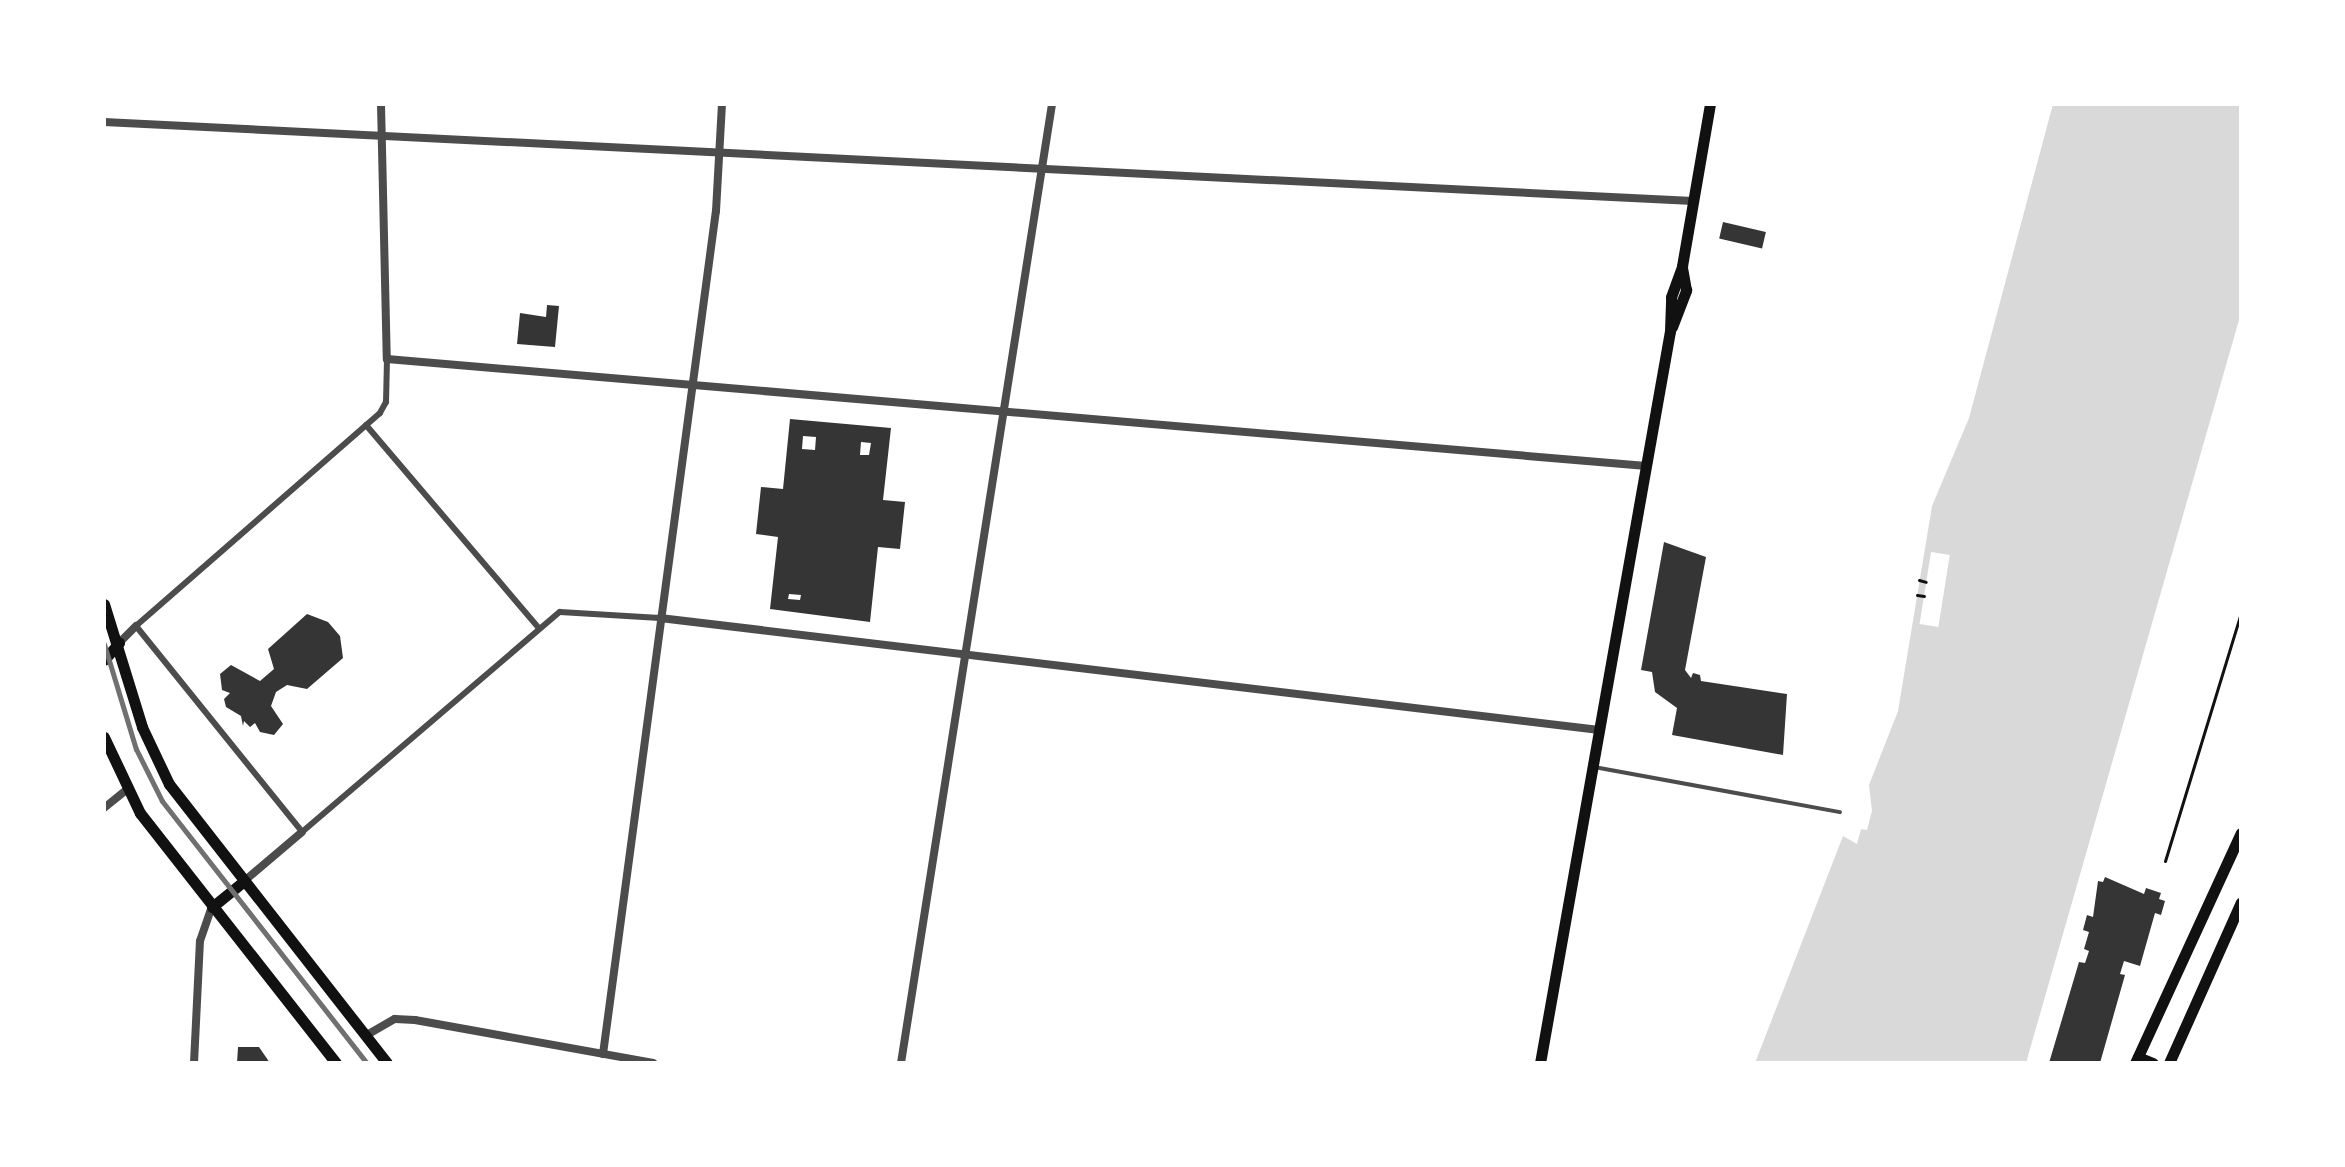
<!DOCTYPE html>
<html>
<head>
<meta charset="utf-8">
<style>
  body { margin:0 }
  #map { position:relative; width:2345px; height:1167px; overflow:hidden; background:#fff; font-family:Georgia,serif }
  div>[style] { position:absolute }
  .water>* { inset:0; background:#d9d9d9 }
  .pier>* { inset:0; background:#fff; transform-origin:0 0 }
  .building>* { inset:0; background:#353535; transform-origin:0 0 }
  .path>* { height:3px; margin:-1.5px; padding:0 1.5px; transform-origin:1.5px; border-radius:1.5px; background:#111 }
  .service>* { height:4px; margin:-2px; padding:0 2px; transform-origin:2px; border-radius:2px; background:#4c4c4c }
  .pedestrian>* { height:6px; margin:-3px; padding:0 3px; transform-origin:3px; border-radius:3px; background:#4c4c4c }
  .minor>* { height:8px; margin:-4px; padding:0 4px; transform-origin:4px; border-radius:4px; background:#4c4c4c }
  .secondary>* { height:11px; margin:-5.5px; padding:0 5.5px; transform-origin:5.5px; border-radius:5.5px; background:#111 }
  .rail>* { height:5px; margin:-2.5px; padding:0 2.5px; transform-origin:2.5px; border-radius:2.5px; background:#707070 }
  span { translate:-50% -50%; white-space:nowrap; text-align:center; line-height:1.15; -webkit-text-stroke:8px #fff; paint-order:stroke }
  .frame { position:absolute; inset:0; border:106px solid #fff; pointer-events:none }
</style>
</head>
<body>
<div id="map">
  <div class="water">
    <i style="clip-path:polygon(2053px 104px,2241px 104px,2241px 313px,2026px 1063px,1755px 1063px,1843px 836px,1857px 844px,1861px 829px,1867px 830px,1872px 811px,1869px 785px,1898px 711px,1932px 506px,1969px 418px)"></i>
  </div>
  <div class="pier">
    <i style="left:1931px;top:552px;width:19px;height:73px;rotate:9deg"></i>
  </div>
  <div class="building">
    <i style="left:1723px;top:222px;width:44px;height:17px;rotate:13deg"></i>
    <i style="clip-path:polygon(547px 305px,559px 306px,555px 347px,517px 344px,520px 313px,546px 317px)"></i>
    <i style="clip-path:polygon(evenodd,790px 419px,891px 428px,883px 500px,905px 502px,900px 549px,878px 547px,870px 622px,770px 609px,778px 537px,756px 534px,761px 487px,783px 489px,790px 419px,803px 436px,816px 437px,815px 450px,802px 449px,803px 436px,790px 419px,861px 442px,871px 443px,869px 455px,860px 455px,861px 442px,790px 419px,789px 594px,801px 595px,800px 600px,788px 599px,789px 594px)"></i>
    <i style="clip-path:polygon(1664px 542px,1706px 557px,1685px 670px,1691px 678px,1693px 673px,1700px 675px,1701px 681px,1787px 694px,1783px 755px,1672px 735px,1677px 708px,1655px 692px,1652px 672px,1641px 670px)"></i>
    <i style="clip-path:polygon(307px 614px,328px 622px,340px 636px,343px 658px,307px 689px,287px 685px,276px 692px,271px 706px,283px 724px,274px 735px,260px 732px,255px 723px,250px 727px,244px 721px,243px 726px,241px 716px,226px 707px,224px 699px,230px 693px,222px 690px,220px 674px,231px 665px,260px 681px,274px 669px,268px 649px)"></i>
    <i style="clip-path:polygon(2105px 877px,2144px 894px,2146px 888px,2161px 893px,2159px 899px,2165px 901px,2161px 915px,2155px 913px,2140px 966px,2124px 961px,2120px 974px,2125px 975px,2100px 1063px,2049px 1063px,2079px 962px,2085px 963px,2089px 951px,2084px 949px,2089px 932px,2083px 930px,2087px 915px,2093px 917px,2098px 881px,2103px 882px)"></i>
    <i style="clip-path:polygon(238px 1047px,259px 1047px,270px 1063px,237px 1063px)"></i>
  </div>
  <div class="path">
    <i style="left:1919px;top:580px;width:7px;rotate:16deg"></i>
    <i style="left:1917px;top:595px;width:7px;rotate:8deg"></i>
    <i style="left:2165px;top:861px;width:259px;rotate:-73deg"></i>
  </div>
  <div class="service">
    <i style="left:1594px;top:767px;width:250px;rotate:10.4deg"></i>
  </div>
  <div class="pedestrian">
    <i style="left:387px;top:359px;width:43px;rotate:91.3deg"></i>
    <i style="left:386px;top:402px;width:13px;rotate:119deg"></i>
    <i style="left:380px;top:413px;width:324px;rotate:138.9deg"></i>
    <i style="left:136px;top:626px;width:265px;rotate:51.1deg"></i>
    <i style="left:302px;top:832px;width:339px;rotate:-40.5deg"></i>
    <i style="left:560px;top:612px;width:100px;rotate:3.4deg"></i>
    <i style="left:366px;top:425px;width:267px;rotate:49.6deg"></i>
  </div>
  <div class="minor">
    <i style="left:381px;top:104px;width:255px;rotate:88.7deg"></i>
    <i style="left:387px;top:359px;width:1264px;rotate:4.86deg"></i>
    <i style="left:104px;top:122px;width:1591px;rotate:2.85deg"></i>
    <i style="left:660px;top:618px;width:946px;rotate:6.8deg"></i>
    <i style="left:119px;top:643px;width:24px;rotate:-45deg"></i>
    <i style="left:104px;top:808px;width:28px;rotate:-39deg"></i>
    <i style="left:243px;top:882px;width:77px;rotate:-40.3deg"></i>
    <i style="left:365px;top:1036px;width:34px;rotate:-30deg"></i>
    <i style="left:395px;top:1019px;width:20px;rotate:3deg"></i>
    <i style="left:415px;top:1020px;width:242px;rotate:10.2deg"></i>
    <i style="left:603px;top:1054px;width:851px;rotate:-82.37deg"></i>
    <i style="left:716px;top:211px;width:107px;rotate:-86.8deg"></i>
    <i style="left:194px;top:1063px;width:122px;rotate:-87.2deg"></i>
    <i style="left:200px;top:941px;width:36px;rotate:-71deg"></i>
    <i style="left:901px;top:1063px;width:971px;rotate:-81.05deg"></i>
  </div>
  <div class="secondary">
    <i style="left:1672px;top:327px;width:40px;rotate:-69deg"></i>
    <i style="left:1686px;top:290px;width:23px;rotate:-100deg"></i>
    <i style="left:104px;top:604px;width:129px;rotate:72.8deg"></i>
    <i style="left:142px;top:727px;width:63px;rotate:64.7deg"></i>
    <i style="left:169px;top:784px;width:354px;rotate:52deg"></i>
    <i style="left:104px;top:660px;width:23px;rotate:-49deg"></i>
    <i style="left:104px;top:737px;width:84px;rotate:64.7deg"></i>
    <i style="left:140px;top:813px;width:318px;rotate:51.9deg"></i>
    <i style="left:212px;top:907px;width:40px;rotate:-39deg"></i>
    <i style="left:2138px;top:1057px;width:16px;rotate:22deg"></i>
    <i style="left:1540px;top:1063px;width:743px;rotate:-79.93deg"></i>
    <i style="left:1670px;top:331px;width:34px;rotate:-88deg"></i>
    <i style="left:1671px;top:297px;width:33px;rotate:-70deg"></i>
    <i style="left:1682px;top:266px;width:164px;rotate:-80.2deg"></i>
    <i style="left:2135px;top:1063px;width:253px;rotate:-65.3deg"></i>
    <i style="left:2169px;top:1063px;width:176px;rotate:-65.9deg"></i>
  </div>
  <div class="rail">
    <i style="left:104px;top:644px;width:110px;rotate:73.1deg"></i>
    <i style="left:136px;top:749px;width:58px;rotate:63.4deg"></i>
    <i style="left:162px;top:801px;width:333px;rotate:52deg"></i>
  </div>
  <div class="frame"></div>
</div>
</body>
</html>
